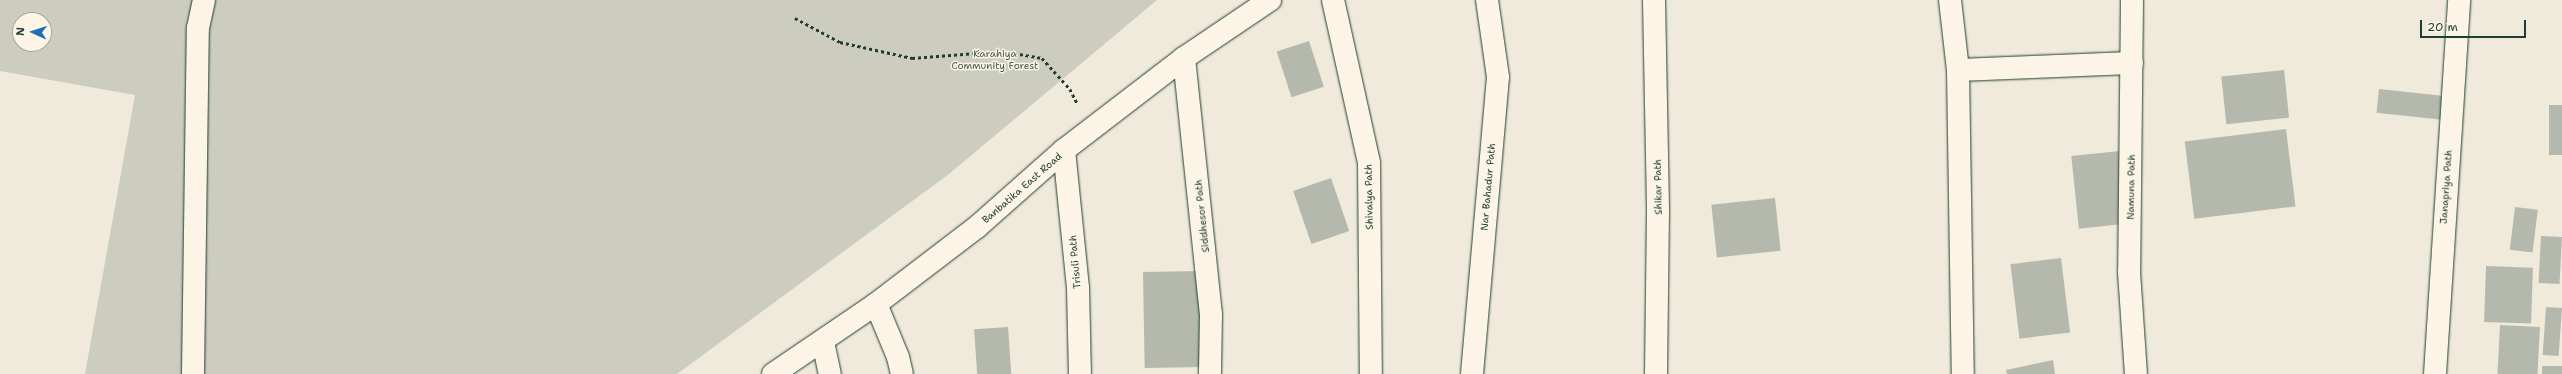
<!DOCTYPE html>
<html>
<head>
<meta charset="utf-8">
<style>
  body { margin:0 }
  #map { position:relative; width:2562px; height:374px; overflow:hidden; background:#efeada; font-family:"Shantell Sans",sans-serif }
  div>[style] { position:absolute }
  .green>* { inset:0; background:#cccdbf }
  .building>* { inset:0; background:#b5b9ad; transform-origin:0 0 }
  .path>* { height:2.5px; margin-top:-1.25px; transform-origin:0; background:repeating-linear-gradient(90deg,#1f3d34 0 3px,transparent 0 6px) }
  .roads { filter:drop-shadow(0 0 1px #1f3d34) drop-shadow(0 0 1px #1f3d34) }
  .minor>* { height:22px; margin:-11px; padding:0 11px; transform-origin:11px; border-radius:11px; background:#fcf5e5 }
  span { translate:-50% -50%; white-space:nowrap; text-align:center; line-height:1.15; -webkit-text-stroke:3px #fcf5e5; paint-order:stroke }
  .park-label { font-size:10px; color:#425a50 }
  .street-label { font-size:10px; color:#1f3d34 }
  .north { position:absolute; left:12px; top:12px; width:40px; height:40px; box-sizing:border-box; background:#fcf5e5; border:1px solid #a4ab9e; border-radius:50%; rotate:273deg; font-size:11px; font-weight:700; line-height:16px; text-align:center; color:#1f3d34 }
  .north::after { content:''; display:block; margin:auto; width:14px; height:18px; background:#1f6fb2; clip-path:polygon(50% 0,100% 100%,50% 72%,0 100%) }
  .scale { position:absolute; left:2420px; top:20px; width:106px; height:18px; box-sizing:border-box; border:2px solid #1f3d34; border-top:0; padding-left:5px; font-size:12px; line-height:14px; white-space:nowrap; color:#1f3d34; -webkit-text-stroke:3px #fcf5e5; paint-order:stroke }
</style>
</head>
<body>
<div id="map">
  <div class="green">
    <i style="clip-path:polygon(evenodd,0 0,1157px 0,949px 174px,677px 374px,85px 374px,135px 95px,0 71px,0 0,20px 20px,44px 20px,44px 44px,20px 44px,20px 20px)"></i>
  </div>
  <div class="building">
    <i style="left:1309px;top:41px;width:48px;height:34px;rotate:72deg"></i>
    <i style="left:2284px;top:70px;width:48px;height:63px;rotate:84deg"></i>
    <i style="left:2379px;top:89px;width:73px;height:24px;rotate:6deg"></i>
    <i style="left:2549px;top:105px;width:13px;height:50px"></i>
    <i style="left:2286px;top:129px;width:78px;height:102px;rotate:83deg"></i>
    <i style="left:2120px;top:151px;width:73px;height:49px;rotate:84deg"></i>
    <i style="left:1331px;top:178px;width:56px;height:40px;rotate:71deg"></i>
    <i style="left:1775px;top:198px;width:53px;height:64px;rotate:84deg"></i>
    <i style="left:2515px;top:207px;width:23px;height:43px;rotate:7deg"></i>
    <i style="left:2541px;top:236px;width:21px;height:47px;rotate:3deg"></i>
    <i style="left:2061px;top:258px;width:75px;height:51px;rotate:83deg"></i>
    <i style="left:2486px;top:266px;width:47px;height:56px;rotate:2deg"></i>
    <i style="left:1201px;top:271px;width:96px;height:58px;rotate:89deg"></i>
    <i style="left:2546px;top:307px;width:16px;height:48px;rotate:4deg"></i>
    <i style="left:2500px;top:325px;width:40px;height:49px;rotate:3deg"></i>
    <i style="left:1008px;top:327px;width:47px;height:34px;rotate:86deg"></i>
    <i style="clip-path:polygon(2053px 360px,2055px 374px,2007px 374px,2006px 370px)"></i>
    <i style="left:2542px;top:366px;width:20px;height:8px"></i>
  </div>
  <div class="path">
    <i style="left:795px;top:18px;width:51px;rotate:28.1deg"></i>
    <i style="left:840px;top:42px;width:74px;rotate:12.5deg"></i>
    <i style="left:912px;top:58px;width:90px;rotate:-4.4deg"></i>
    <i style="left:1002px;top:51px;width:41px;rotate:9.9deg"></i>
    <i style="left:1042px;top:58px;width:42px;rotate:47.9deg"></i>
    <i style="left:1070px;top:89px;width:16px;rotate:63deg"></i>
  </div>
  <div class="roads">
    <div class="minor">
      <i style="left:1333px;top:0;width:167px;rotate:77.5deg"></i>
      <i style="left:1369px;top:163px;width:211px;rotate:89.5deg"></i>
      <i style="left:1654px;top:0;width:211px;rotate:88.9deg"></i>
      <i style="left:1658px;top:211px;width:163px;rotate:90.7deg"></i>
      <i style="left:1950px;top:0;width:70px;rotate:83.5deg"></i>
      <i style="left:1958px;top:70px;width:304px;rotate:89.1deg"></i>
      <i style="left:2132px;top:0;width:272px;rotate:90.6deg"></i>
      <i style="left:2129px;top:272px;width:102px;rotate:86.1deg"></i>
      <i style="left:1184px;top:58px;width:257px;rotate:84deg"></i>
      <i style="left:1211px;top:314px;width:60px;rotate:91deg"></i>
      <i style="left:1958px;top:70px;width:174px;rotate:-2.3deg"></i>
      <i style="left:1064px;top:150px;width:139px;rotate:84.2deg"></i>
      <i style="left:1078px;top:288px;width:86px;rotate:88.7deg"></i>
      <i style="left:876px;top:304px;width:57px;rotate:67.5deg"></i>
      <i style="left:898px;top:357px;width:17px;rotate:77deg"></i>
      <i style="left:823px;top:342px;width:33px;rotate:78deg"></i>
      <i style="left:193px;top:374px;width:346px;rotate:-89.2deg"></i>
      <i style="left:198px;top:28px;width:29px;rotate:-78deg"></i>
      <i style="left:773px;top:374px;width:125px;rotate:-34.2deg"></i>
      <i style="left:876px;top:304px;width:127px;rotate:-37.3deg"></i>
      <i style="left:977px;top:227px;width:116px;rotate:-41.5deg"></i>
      <i style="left:1064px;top:150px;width:151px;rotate:-37.5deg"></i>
      <i style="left:1184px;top:58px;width:104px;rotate:-34deg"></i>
      <i style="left:1472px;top:374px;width:298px;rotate:-85deg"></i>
      <i style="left:1498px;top:77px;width:78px;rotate:-98.1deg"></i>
      <i style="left:2435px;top:374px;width:375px;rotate:-86.3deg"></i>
    </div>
  </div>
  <div class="park-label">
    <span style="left:995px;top:59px">Karahiya<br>Community Forest</span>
  </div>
  <div class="street-label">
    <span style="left:1488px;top:187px;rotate:-85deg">Nar Bahadur Path</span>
    <span style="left:1658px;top:187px;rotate:-91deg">Shikar Path</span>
    <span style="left:2131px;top:187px;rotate:-89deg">Namuna Path</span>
    <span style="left:2446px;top:187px;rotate:-86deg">Janapriya Path</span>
    <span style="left:1022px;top:188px;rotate:-41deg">Banbatika East Road</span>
    <span style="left:1369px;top:197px;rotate:-91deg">Shivalya Path</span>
    <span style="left:1202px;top:216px;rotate:-96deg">Siddhesor Path</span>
    <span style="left:1075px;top:262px;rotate:-95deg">Trisuli Path</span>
  </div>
  <div class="north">N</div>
  <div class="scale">20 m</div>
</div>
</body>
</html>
